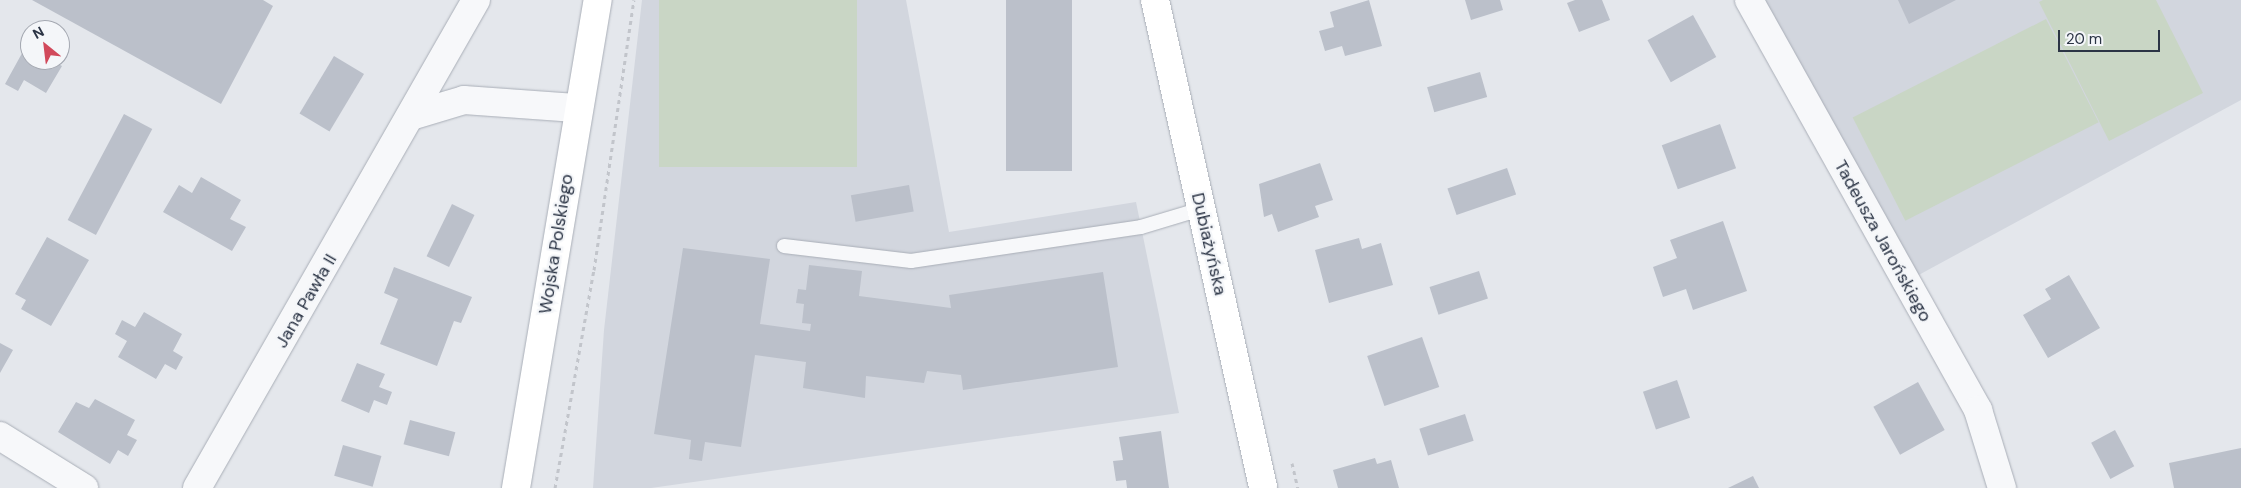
<!DOCTYPE html>
<html>
<head>
<meta charset="utf-8">
<style>
  body { margin:0 }
  #map { position:relative; width:2241px; height:488px; overflow:hidden; background:#e4e7ec; font-family:"DM Sans",sans-serif }
  div>[style] { position:absolute }
  .built>* { inset:0; background:#d2d6de }
  .green>* { inset:0; background:#c9d6c5; transform-origin:0 0 }
  .building>* { inset:0; background:#bbc0ca; transform-origin:0 0 }
  .path>* { height:3px; margin-top:-1.5px; transform-origin:0; background:repeating-linear-gradient(90deg,#c2c5cb 0 4px,transparent 0 8px) }
  .roads { filter:drop-shadow(0 0 1px #a9aeb7) drop-shadow(0 0 1px #a9aeb7) }
  .lane>* { height:14px; margin:-7px; padding:0 7px; transform-origin:7px; border-radius:7px; background:#f7f8fa }
  .street>* { height:28px; margin:-14px; padding:0 14px; transform-origin:14px; border-radius:14px; background:#f7f8fa }
  .secondary>* { height:28px; margin:-14px; padding:0 14px; transform-origin:14px; border-radius:14px; background:#fff }
  span { translate:-50% -50%; white-space:nowrap; text-align:center; line-height:1.15; -webkit-text-stroke:4.5px #f4f6f9; paint-order:stroke }
  .street-label { font-size:18px; color:#2b3445 }
  .north { position:absolute; left:20px; top:20px; width:50px; height:50px; box-sizing:border-box; background:#f4f6f9; border:1px solid #a4a8b1; border-radius:50%; rotate:331deg; font-size:14px; font-weight:700; line-height:20px; text-align:center; color:#2b3445 }
  .north::after { content:''; display:block; margin:auto; width:18px; height:22px; background:#d1495b; clip-path:polygon(50% 0,100% 100%,50% 72%,0 100%) }
  .scale { position:absolute; left:2058px; top:30px; width:102px; height:22px; box-sizing:border-box; border:2px solid #2b3445; border-top:0; padding-left:6px; font-size:15px; line-height:18px; white-space:nowrap; color:#2b3445; -webkit-text-stroke:4px #f4f6f9; paint-order:stroke }
</style>
</head>
<body>
<div id="map">
  <div class="built">
    <i style="clip-path:polygon(642px 0,906px 0,949px 232px,1136px 202px,1179px 413px,651px 488px,593px 488px,604px 330px)"></i>
    <i style="clip-path:polygon(1759px 0,2241px 0,2241px 100px,1915px 277px)"></i>
  </div>
  <div class="green">
    <i style="left:659px;top:0;width:198px;height:167px"></i>
    <i style="clip-path:polygon(2043px 0,2156px 0,2203px 93px,2109px 141px,2039px 2px)"></i>
    <i style="left:2046px;top:19px;width:116px;height:217px;rotate:63deg"></i>
  </div>
  <div class="building">
    <i style="clip-path:polygon(32px 0,263px 0,273px 6px,221px 104px)"></i>
    <i style="left:1006px;top:0;width:66px;height:171px"></i>
    <i style="clip-path:polygon(1369px 0,1382px 46px,1345px 56px,1342px 46px,1325px 51px,1319px 31px,1334px 27px,1330px 12px)"></i>
    <i style="clip-path:polygon(1465px 0,1500px 0,1503px 10px,1471px 20px)"></i>
    <i style="clip-path:polygon(1575px 0,1602px 0,1610px 20px,1579px 32px,1567px 3px)"></i>
    <i style="clip-path:polygon(1898px 0,1956px 0,1909px 24px)"></i>
    <i style="left:1693px;top:15px;width:48px;height:52px;rotate:61deg"></i>
    <i style="clip-path:polygon(26px 46px,30px 60px,51px 60px,62px 66px,46px 93px,24px 80px,18px 91px,5px 84px)"></i>
    <i style="left:334px;top:56px;width:35px;height:67px;rotate:31deg"></i>
    <i style="left:1480px;top:72px;width:26px;height:55px;rotate:74deg"></i>
    <i style="left:124px;top:114px;width:32px;height:120px;rotate:28deg"></i>
    <i style="left:1720px;top:124px;width:47px;height:62px;rotate:70deg"></i>
    <i style="clip-path:polygon(1320px 163px,1333px 200px,1315px 206px,1319px 217px,1278px 232px,1272px 214px,1264px 217px,1259px 184px)"></i>
    <i style="left:1507px;top:168px;width:28px;height:63px;rotate:71deg"></i>
    <i style="clip-path:polygon(201px 177px,241px 200px,230px 219px,246px 227px,232px 251px,163px 212px,179px 185px,192px 193px)"></i>
    <i style="left:909px;top:185px;width:27px;height:59px;rotate:80deg"></i>
    <i style="left:452px;top:204px;width:25px;height:58px;rotate:26deg"></i>
    <i style="clip-path:polygon(1723px 221px,1747px 291px,1693px 310px,1686px 289px,1663px 297px,1653px 267px,1677px 258px,1670px 240px)"></i>
    <i style="clip-path:polygon(47px 237px,89px 260px,51px 326px,21px 309px,26px 300px,15px 294px)"></i>
    <i style="clip-path:polygon(1359px 238px,1362px 249px,1381px 243px,1393px 285px,1329px 303px,1315px 250px)"></i>
    <i style="clip-path:polygon(683px 248px,770px 259px,760px 324px,810px 331px,811px 324px,802px 323px,804px 304px,796px 303px,798px 289px,806px 290px,809px 265px,862px 271px,859px 296px,951px 308px,949px 295px,1103px 272px,1118px 367px,963px 390px,961px 375px,927px 371px,924px 383px,866px 376px,865px 398px,803px 388px,806px 362px,755px 355px,741px 447px,705px 442px,702px 461px,689px 459px,691px 440px,654px 434px)"></i>
    <i style="clip-path:polygon(394px 267px,472px 297px,461px 323px,454px 321px,437px 366px,380px 344px,398px 299px,384px 293px)"></i>
    <i style="left:1479px;top:271px;width:29px;height:52px;rotate:72deg"></i>
    <i style="clip-path:polygon(2069px 275px,2100px 328px,2048px 358px,2023px 315px,2051px 299px,2045px 289px)"></i>
    <i style="clip-path:polygon(144px 312px,182px 334px,173px 351px,183px 357px,176px 370px,165px 364px,156px 379px,118px 357px,127px 341px,115px 334px,122px 320px,135px 327px)"></i>
    <i style="left:1422px;top:337px;width:53px;height:58px;rotate:71deg"></i>
    <i style="clip-path:polygon(0 343px,13px 350px,0 373px)"></i>
    <i style="clip-path:polygon(357px 363px,385px 374px,379px 387px,392px 392px,387px 405px,374px 400px,369px 413px,341px 401px)"></i>
    <i style="left:1677px;top:380px;width:40px;height:36px;rotate:71deg"></i>
    <i style="left:1918px;top:382px;width:55px;height:51px;rotate:61deg"></i>
    <i style="clip-path:polygon(95px 399px,135px 420px,127px 435px,137px 440px,128px 456px,118px 450px,110px 464px,58px 432px,76px 402px,89px 408px)"></i>
    <i style="left:1465px;top:414px;width:28px;height:48px;rotate:72deg"></i>
    <i style="left:410px;top:420px;width:47px;height:25px;rotate:15deg"></i>
    <i style="left:2115px;top:430px;width:41px;height:27px;rotate:62deg"></i>
    <i style="clip-path:polygon(1161px 431px,1169px 488px,1127px 488px,1126px 480px,1116px 481px,1113px 461px,1123px 460px,1119px 437px)"></i>
    <i style="left:343px;top:445px;width:40px;height:32px;rotate:16deg"></i>
    <i style="clip-path:polygon(2241px 448px,2241px 488px,2174px 488px,2169px 463px)"></i>
    <i style="clip-path:polygon(1375px 458px,1377px 464px,1391px 460px,1399px 488px,1338px 488px,1333px 470px)"></i>
    <i style="clip-path:polygon(1753px 476px,1759px 488px,1728px 488px)"></i>
  </div>
  <div class="path">
    <i style="left:1292px;top:463px;width:26px;rotate:77deg"></i>
    <i style="left:555px;top:488px;width:221px;rotate:-79.9deg"></i>
    <i style="left:594px;top:270px;width:273px;rotate:-81.6deg"></i>
  </div>
  <div class="roads">
    <div class="lane">
      <i style="left:784px;top:246px;width:128px;rotate:6.7deg"></i>
      <i style="left:911px;top:261px;width:232px;rotate:-8.4deg"></i>
      <i style="left:1141px;top:227px;width:63px;rotate:-16.7deg"></i>
    </div>
    <div class="street">
      <i style="left:1749px;top:0;width:470px;rotate:60.8deg"></i>
      <i style="left:1978px;top:410px;width:82px;rotate:72.9deg"></i>
      <i style="left:414px;top:115px;width:52px;rotate:-16.7deg"></i>
      <i style="left:464px;top:100px;width:112px;rotate:4.1deg"></i>
      <i style="left:0;top:436px;width:99px;rotate:31.8deg"></i>
      <i style="left:197px;top:488px;width:562px;rotate:-60.24deg"></i>
    </div>
    <div class="secondary">
      <i style="left:1155px;top:0;width:500px;rotate:77.5deg"></i>
      <i style="left:516px;top:488px;width:495px;rotate:-80.5deg"></i>
    </div>
  </div>
  <div class="street-label">
    <span style="left:1883px;top:241px;rotate:61deg">Tadeusza Jarońskiego</span>
    <span style="left:556px;top:244px;rotate:-81deg">Wojska Polskiego</span>
    <span style="left:1209px;top:244px;rotate:77deg">Dubiażyńska</span>
    <span style="left:306px;top:301px;rotate:-60deg">Jana Pawła II</span>
  </div>
  <div class="north">N</div>
  <div class="scale">20 m</div>
</div>
</body>
</html>
